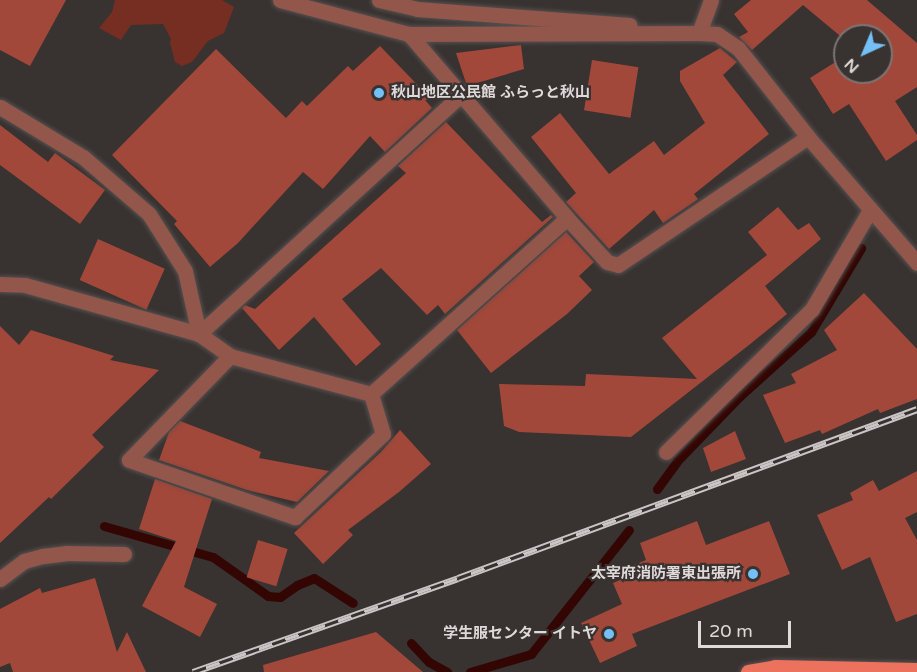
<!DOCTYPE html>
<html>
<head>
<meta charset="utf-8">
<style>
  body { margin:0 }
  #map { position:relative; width:917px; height:672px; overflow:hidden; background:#383231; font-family:"Varela Round","Noto Sans JP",sans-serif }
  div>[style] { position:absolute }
  .green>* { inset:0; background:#762e23 }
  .stream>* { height:9px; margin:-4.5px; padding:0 4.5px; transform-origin:4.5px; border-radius:4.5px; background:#330603 }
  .building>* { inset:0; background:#a2483a; transform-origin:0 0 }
  .roads { filter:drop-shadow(0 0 2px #56504f) drop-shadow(0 0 2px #56504f) }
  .minor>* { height:15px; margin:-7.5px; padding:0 7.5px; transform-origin:7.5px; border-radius:7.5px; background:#92564b }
  .major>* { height:15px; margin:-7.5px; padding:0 7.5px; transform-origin:7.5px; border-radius:7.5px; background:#ed725e }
  .rail>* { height:7px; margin-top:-3.5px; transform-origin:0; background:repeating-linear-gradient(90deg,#383231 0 14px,#cac6c5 0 28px); box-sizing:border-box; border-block:2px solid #cac6c5 }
  .dots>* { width:16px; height:16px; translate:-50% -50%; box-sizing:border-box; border:3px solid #383231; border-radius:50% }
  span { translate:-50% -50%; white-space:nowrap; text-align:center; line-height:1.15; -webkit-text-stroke:4.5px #383231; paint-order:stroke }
  .poi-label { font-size:15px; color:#dedad9; font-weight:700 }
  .left { translate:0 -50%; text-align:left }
  .right { translate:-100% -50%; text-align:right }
  .north { position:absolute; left:833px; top:24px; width:60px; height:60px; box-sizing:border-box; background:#383231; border:2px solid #7a7574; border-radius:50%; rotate:224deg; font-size:16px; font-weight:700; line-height:24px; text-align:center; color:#dedad9 }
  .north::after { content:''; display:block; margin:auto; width:21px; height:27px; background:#74c0f6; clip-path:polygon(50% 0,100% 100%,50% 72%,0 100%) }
  .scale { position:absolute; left:698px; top:621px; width:93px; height:27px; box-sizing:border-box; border:3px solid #dedad9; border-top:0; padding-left:8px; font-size:18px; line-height:21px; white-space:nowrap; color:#dedad9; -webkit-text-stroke:4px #383231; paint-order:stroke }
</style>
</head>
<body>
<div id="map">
  <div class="green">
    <i style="clip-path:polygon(115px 0,222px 0,234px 7px,224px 33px,208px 41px,192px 62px,182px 66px,175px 62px,170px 43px,171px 39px,163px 24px,131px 25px,121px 40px,99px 28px,112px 12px)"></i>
  </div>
  <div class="stream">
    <i style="left:657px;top:489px;width:34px;rotate:-54deg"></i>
    <i style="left:677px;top:461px;width:91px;rotate:-45.9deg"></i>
    <i style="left:740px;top:396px;width:96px;rotate:-42deg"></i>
    <i style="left:811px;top:332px;width:98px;rotate:-59.2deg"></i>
    <i style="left:104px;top:526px;width:113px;rotate:15.9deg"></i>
    <i style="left:213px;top:557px;width:67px;rotate:35.3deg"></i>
    <i style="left:268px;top:596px;width:12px;rotate:5deg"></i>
    <i style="left:280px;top:597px;width:21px;rotate:-35deg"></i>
    <i style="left:297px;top:585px;width:18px;rotate:-22deg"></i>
    <i style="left:314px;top:578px;width:46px;rotate:32.7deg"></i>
    <i style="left:411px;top:643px;width:26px;rotate:47deg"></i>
    <i style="left:429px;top:662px;width:21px;rotate:29deg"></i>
    <i style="left:470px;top:672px;width:64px;rotate:-16.4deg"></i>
    <i style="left:531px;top:654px;width:158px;rotate:-51.7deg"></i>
  </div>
  <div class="building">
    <i style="clip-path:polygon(0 0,66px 0,30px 66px,0 50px)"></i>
    <i style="clip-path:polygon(751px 0,867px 0,917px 43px,917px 87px,895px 101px,917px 135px,917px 140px,886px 161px,849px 104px,833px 114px,810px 78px,845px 56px,845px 72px,881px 72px,881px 36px,845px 36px,845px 55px,837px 48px,845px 40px,803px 5px,752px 50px,739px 37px,748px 32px,734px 14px)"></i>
    <i style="clip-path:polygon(521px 45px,524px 69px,467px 86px,456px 53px)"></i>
    <i style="clip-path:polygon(380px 46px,431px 99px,425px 100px,432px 108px,385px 152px,370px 136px,323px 189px,303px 172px,238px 243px,210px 267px,174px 224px,177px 221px,112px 155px,216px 49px,286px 118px,302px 101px,307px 106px,348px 66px,353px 71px)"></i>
    <i style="clip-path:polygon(720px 48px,737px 62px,723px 75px,769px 134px,694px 194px,698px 199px,694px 202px,663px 223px,654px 210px,609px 249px,566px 202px,576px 193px,531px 137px,560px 113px,609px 174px,654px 141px,664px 155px,705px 123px,680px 81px,680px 71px)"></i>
    <i style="left:592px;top:60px;width:47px;height:51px;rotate:9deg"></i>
    <i style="clip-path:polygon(446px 122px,542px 222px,551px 215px,553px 217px,445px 314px,438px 305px,427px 315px,381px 268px,342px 299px,381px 344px,356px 366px,314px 317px,279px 350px,242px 308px,245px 305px,255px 309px,406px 173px,398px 166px)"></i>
    <i style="clip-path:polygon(0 125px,48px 162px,55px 153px,105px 190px,80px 224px,0 165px)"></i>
    <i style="clip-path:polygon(778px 207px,798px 230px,809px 223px,821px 239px,765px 286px,787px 314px,749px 345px,631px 437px,519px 432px,504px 426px,499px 384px,585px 386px,586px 374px,697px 379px,662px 338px,767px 255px,748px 232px)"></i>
    <i style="clip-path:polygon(566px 232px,594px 262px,579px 276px,592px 290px,567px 314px,491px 373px,457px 330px)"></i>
    <i style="left:98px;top:239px;width:73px;height:45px;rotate:24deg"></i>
    <i style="clip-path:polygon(864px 293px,917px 349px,917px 399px,880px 413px,878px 409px,822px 434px,820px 430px,785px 443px,763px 395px,796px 383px,791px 374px,837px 350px,824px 330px)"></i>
    <i style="clip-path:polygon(0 326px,19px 345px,31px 330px,114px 356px,110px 360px,159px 370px,92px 435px,104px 447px,51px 499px,49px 497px,0 543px)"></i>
    <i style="clip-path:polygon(180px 421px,261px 452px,259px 458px,329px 471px,297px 502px,247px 490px,159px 460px,169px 432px)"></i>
    <i style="clip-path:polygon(400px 430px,431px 464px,399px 492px,348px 530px,353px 535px,323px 564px,294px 533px,381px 452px)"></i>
    <i style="clip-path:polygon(735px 431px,746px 459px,711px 472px,703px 448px)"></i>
    <i style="clip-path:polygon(917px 471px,917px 512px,905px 518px,917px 540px,917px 614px,896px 622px,870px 557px,842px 570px,817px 515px,853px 500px,850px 493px,873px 480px,879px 491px)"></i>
    <i style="clip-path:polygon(155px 479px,212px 499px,184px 587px,217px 604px,200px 637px,142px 606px,176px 541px,139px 529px)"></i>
    <i style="clip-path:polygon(697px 521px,706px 545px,769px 521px,790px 574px,632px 634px,637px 646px,600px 663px,581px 623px,622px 604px,613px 583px,627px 577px,624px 569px,646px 560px,640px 543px)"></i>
    <i style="left:258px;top:540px;width:31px;height:39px;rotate:17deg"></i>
    <i style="clip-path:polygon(95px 578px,117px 652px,127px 632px,146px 672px,13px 672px,10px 663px,0 667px,0 609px,40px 588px,42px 593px)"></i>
    <i style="clip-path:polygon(376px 632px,423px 672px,264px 672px,263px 665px)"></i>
  </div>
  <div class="roads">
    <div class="minor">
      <i style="left:280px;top:0;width:133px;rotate:14.8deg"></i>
      <i style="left:409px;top:34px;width:290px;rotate:-0.2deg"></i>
      <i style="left:699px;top:33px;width:35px;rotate:-70deg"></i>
      <i style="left:379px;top:0;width:39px;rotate:13deg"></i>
      <i style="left:417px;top:9px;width:213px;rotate:4.3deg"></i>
      <i style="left:699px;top:33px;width:18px;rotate:3deg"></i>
      <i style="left:717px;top:34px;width:25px;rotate:34deg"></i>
      <i style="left:738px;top:48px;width:113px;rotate:51.8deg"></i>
      <i style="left:808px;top:137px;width:167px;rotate:49.1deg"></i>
      <i style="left:409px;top:34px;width:243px;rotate:49.3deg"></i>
      <i style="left:567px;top:218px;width:59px;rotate:47.7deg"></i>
      <i style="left:607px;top:262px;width:11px;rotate:15deg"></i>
      <i style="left:618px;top:265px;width:229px;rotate:-34deg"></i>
      <i style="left:0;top:107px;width:97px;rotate:31.1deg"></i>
      <i style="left:83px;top:157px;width:87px;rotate:40.8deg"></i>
      <i style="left:149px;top:214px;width:67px;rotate:57.7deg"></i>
      <i style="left:185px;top:271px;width:65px;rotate:77.5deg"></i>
      <i style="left:199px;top:334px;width:38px;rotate:35deg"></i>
      <i style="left:230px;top:356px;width:146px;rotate:15.1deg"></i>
      <i style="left:371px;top:394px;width:263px;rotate:-41.9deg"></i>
      <i style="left:0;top:284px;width:25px;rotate:2deg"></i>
      <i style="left:25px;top:285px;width:181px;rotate:15.7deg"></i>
      <i style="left:199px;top:334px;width:355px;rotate:-42.4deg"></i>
      <i style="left:230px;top:356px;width:145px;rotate:134.2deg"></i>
      <i style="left:129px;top:460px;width:176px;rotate:19deg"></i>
      <i style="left:295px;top:517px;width:121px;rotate:-43.3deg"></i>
      <i style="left:383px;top:434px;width:42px;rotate:-106.7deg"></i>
      <i style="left:666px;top:452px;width:204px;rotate:-44.4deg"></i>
      <i style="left:812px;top:309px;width:115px;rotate:-59.6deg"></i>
      <i style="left:0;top:579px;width:30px;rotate:-37deg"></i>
      <i style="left:24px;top:561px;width:20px;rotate:-15deg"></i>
      <i style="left:43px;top:556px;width:23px;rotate:-7deg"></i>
      <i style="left:66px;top:553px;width:58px;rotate:1deg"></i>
    </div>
    <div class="major">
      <i style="left:748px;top:672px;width:27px;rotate:-10deg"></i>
      <i style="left:775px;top:667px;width:142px;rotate:1.2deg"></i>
    </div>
  </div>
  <div class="rail">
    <i style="left:193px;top:672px;width:281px;rotate:-19.5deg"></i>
    <i style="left:458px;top:578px;width:489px;rotate:-20.2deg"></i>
  </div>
  <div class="dots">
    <i style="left:379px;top:93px;background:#74c0f6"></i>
    <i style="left:753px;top:574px;background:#74c0f6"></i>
    <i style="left:609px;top:634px;background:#74c0f6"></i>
  </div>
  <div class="poi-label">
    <span class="left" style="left:391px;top:93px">秋山地区公民館 ふらっと秋山</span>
    <span class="right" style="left:741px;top:574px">太宰府消防署東出張所</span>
    <span class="right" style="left:597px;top:634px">学生服センター イトヤ</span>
  </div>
  <div class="north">N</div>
  <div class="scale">20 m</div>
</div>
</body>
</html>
